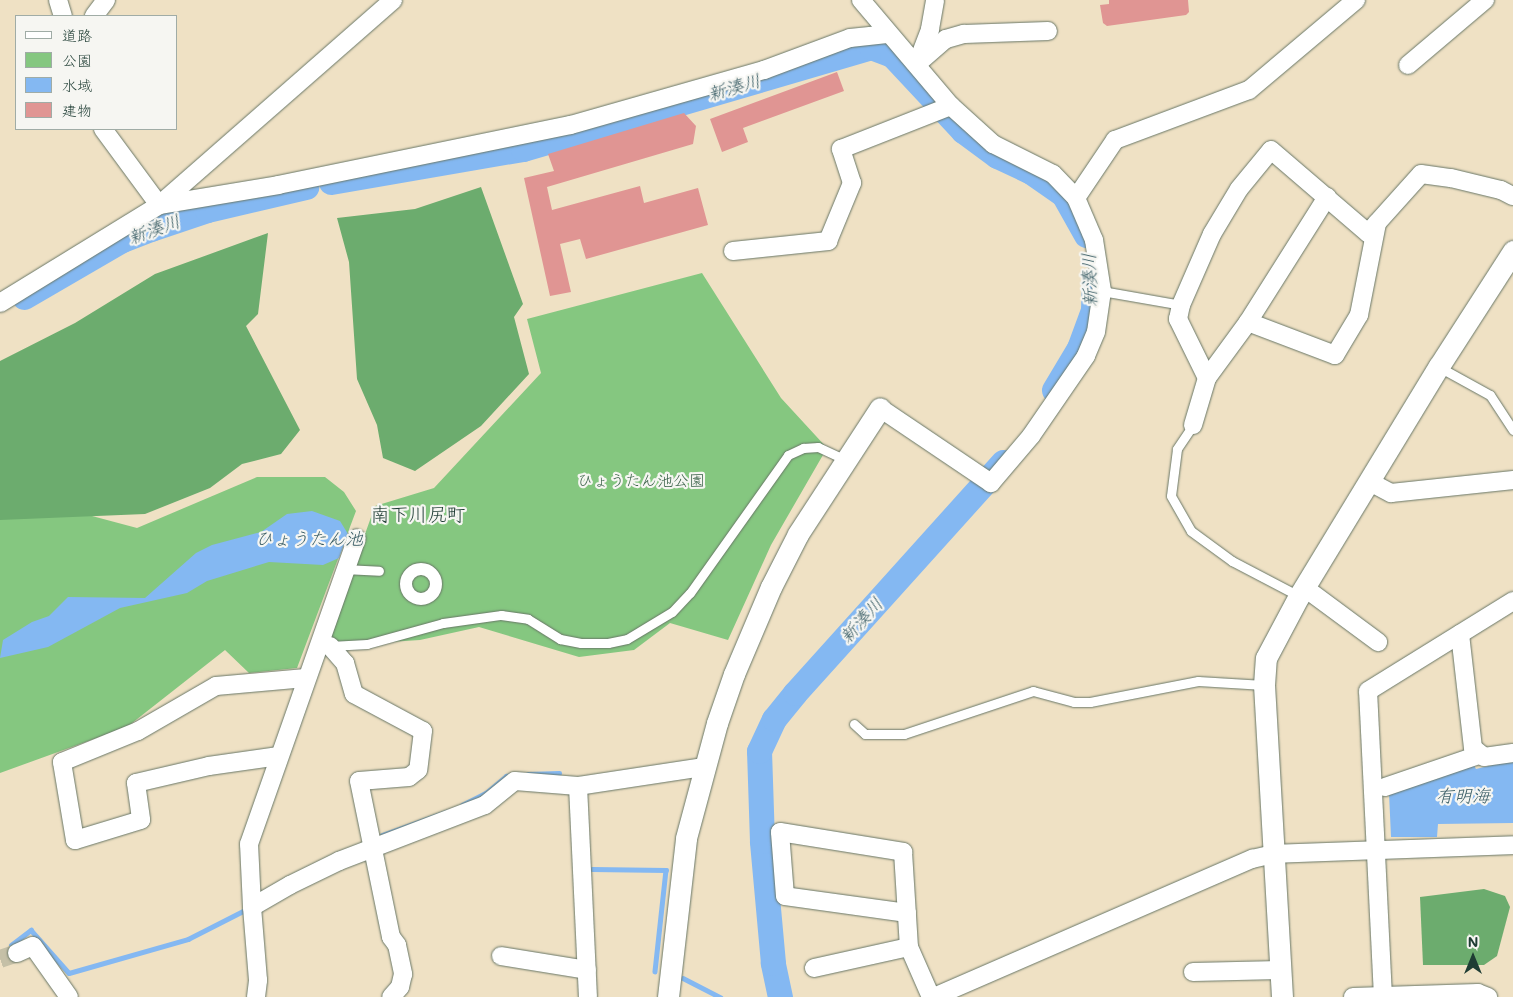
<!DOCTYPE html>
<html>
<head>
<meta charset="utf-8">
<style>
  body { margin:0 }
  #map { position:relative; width:1513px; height:997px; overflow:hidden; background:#efe1c4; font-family:Mali,"Klee One",sans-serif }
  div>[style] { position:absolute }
  .green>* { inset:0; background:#85c780 }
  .forest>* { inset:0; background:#6cac6e }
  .water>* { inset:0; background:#84b8f2 }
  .stream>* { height:4.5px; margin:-2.25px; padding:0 2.25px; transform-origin:2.25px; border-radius:2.25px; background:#84b8f2 }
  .river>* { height:25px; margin:-12.5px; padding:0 12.5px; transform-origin:12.5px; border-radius:12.5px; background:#84b8f2 }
  .building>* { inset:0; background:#e09593 }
  .minor-tunnel>* { height:18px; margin-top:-9px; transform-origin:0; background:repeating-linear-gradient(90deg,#c5c0a7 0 18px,transparent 0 27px) }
  .roads { filter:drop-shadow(0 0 1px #687666) drop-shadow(0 0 1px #687666) }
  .service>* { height:9px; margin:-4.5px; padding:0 4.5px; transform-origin:4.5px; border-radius:4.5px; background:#fff }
  .pedestrian>* { height:12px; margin:-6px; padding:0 6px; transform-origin:6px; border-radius:6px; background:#fff }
  .pedestrian>.ring { margin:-6px; padding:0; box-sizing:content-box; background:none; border:12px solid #fff; border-radius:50% }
  .minor>* { height:18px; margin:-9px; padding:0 9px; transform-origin:9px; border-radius:9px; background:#fff }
  .tertiary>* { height:21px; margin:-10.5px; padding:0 10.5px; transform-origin:10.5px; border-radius:10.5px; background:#fff }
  span { translate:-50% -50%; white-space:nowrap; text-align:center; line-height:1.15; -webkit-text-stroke:4.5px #f6f6f2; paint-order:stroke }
  .park-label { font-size:16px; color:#386047 }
  .water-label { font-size:18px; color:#385c64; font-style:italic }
  .quarter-label { font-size:19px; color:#1f3d34 }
  .legend { position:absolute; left:15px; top:15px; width:162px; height:115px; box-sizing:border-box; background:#f6f6f2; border:1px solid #a0aca6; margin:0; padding:6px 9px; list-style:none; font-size:15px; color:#1f3d34 }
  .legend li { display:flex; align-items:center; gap:10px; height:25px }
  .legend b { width:25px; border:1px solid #a0aca6 }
  .north { position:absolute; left:1448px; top:932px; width:50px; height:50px; -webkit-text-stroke:4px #f6f6f2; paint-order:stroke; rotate:0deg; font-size:14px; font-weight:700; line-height:20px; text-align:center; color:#1f3d34 }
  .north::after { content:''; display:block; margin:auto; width:18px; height:22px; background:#1f3d34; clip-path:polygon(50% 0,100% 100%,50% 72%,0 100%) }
</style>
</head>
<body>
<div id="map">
  <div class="green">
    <i style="clip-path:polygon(702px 273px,781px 398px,827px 448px,771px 545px,728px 640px,670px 623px,634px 650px,579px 657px,479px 627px,420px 640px,325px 646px,375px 506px,434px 488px,541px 373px,527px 319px)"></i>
    <i style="clip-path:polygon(257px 477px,325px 477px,344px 492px,356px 511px,297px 668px,249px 673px,225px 650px,127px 727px,0 773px,0 513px,32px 500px,137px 528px)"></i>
  </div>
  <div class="forest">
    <i style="clip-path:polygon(481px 187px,523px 304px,514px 317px,529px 374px,481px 426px,415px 471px,383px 458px,377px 425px,357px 379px,349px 262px,337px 218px,415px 209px)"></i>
    <i style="clip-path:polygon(268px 233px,258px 314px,246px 326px,300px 430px,281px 454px,242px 464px,210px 488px,145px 514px,0 520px,0 361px,75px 323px,155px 274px)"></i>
    <i style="clip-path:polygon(1484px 889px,1505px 896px,1510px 907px,1497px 956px,1484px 965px,1423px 965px,1420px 897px)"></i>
  </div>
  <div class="water">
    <i style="clip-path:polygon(312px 511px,340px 521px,348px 534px,339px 558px,323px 565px,269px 562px,207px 581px,187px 593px,120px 608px,48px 647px,0 658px,3px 640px,32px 622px,49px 616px,68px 597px,145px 598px,196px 553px,212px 545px,261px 532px,287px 514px)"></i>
    <i style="clip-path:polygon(1471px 760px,1476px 769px,1513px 760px,1513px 823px,1438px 824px,1437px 837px,1391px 837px,1389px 793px)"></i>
  </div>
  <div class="stream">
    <i style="left:528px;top:774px;width:31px;rotate:-2deg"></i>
    <i style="left:462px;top:805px;width:27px;rotate:-27deg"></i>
    <i style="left:486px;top:793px;width:26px;rotate:-40deg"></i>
    <i style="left:506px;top:776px;width:7px;rotate:-8deg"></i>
    <i style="left:382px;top:835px;width:68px;rotate:-19.8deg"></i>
    <i style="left:592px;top:869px;width:74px;rotate:0.8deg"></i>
    <i style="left:666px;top:870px;width:102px;rotate:96.2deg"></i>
    <i style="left:11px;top:945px;width:25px;rotate:-37deg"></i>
    <i style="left:31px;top:930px;width:57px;rotate:48.5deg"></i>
    <i style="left:69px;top:973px;width:124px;rotate:-15.9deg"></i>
    <i style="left:188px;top:939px;width:64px;rotate:-27deg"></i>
    <i style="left:683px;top:978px;width:42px;rotate:27.2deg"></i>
  </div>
  <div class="river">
    <i style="left:331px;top:182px;width:195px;rotate:-9.8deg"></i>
    <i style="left:523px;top:149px;width:363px;rotate:-16.3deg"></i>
    <i style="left:871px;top:47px;width:22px;rotate:21deg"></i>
    <i style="left:892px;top:55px;width:104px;rotate:46.9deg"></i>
    <i style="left:963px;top:131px;width:42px;rotate:36.3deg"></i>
    <i style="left:997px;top:156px;width:38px;rotate:25deg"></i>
    <i style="left:1031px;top:172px;width:39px;rotate:35deg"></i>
    <i style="left:1063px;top:194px;width:47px;rotate:60.7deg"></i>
    <i style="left:24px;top:297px;width:113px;rotate:-30.2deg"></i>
    <i style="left:122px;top:240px;width:31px;rotate:-21deg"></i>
    <i style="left:151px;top:229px;width:59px;rotate:-18.7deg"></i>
    <i style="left:207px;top:210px;width:102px;rotate:-13.1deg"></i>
    <i style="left:1054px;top:390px;width:49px;rotate:-59.2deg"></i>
    <i style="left:1079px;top:348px;width:40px;rotate:-69.8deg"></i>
    <i style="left:1093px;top:310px;width:23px;rotate:-88deg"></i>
    <i style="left:780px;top:997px;width:35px;rotate:-102deg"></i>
    <i style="left:773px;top:963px;width:122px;rotate:-95.2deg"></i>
    <i style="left:762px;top:841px;width:90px;rotate:-91.9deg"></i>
    <i style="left:759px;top:751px;width:35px;rotate:-65deg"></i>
    <i style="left:774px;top:719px;width:33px;rotate:-51deg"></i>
    <i style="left:795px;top:693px;width:311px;rotate:-48deg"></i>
  </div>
  <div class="building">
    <i style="clip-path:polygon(1109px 0,1188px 0,1189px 12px,1186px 15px,1107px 26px,1103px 23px,1100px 5px,1109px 4px)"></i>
    <i style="clip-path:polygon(837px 72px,844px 91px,743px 128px,748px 142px,722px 152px,710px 119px)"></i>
    <i style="clip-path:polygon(684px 113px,696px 126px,693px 144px,547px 187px,552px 210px,640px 186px,644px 203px,698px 188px,708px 225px,586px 259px,580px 239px,560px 244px,571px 292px,550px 296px,524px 178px,554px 171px,548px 154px)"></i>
  </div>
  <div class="minor-tunnel">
    <i style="left:0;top:959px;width:18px;rotate:-19deg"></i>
  </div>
  <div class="roads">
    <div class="service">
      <i style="left:1102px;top:291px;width:80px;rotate:10deg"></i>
      <i style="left:1439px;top:367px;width:58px;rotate:28.8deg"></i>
      <i style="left:1490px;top:395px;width:42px;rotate:56.7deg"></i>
      <i style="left:1193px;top:425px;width:29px;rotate:124deg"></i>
      <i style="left:1177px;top:449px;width:47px;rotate:97.3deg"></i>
      <i style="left:1171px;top:496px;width:40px;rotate:60.3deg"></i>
      <i style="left:1191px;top:531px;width:51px;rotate:36.2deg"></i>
      <i style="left:1232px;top:561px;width:76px;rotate:27.6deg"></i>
      <i style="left:344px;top:569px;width:35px;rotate:3deg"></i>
      <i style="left:330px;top:646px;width:37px;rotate:-3deg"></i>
      <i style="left:367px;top:644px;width:79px;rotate:-15.4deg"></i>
      <i style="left:443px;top:623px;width:59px;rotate:-7.9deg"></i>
      <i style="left:501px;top:615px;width:27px;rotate:8deg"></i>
      <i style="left:528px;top:619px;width:38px;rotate:32deg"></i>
      <i style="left:560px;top:639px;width:21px;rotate:11deg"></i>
      <i style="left:581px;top:643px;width:27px"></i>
      <i style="left:608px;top:643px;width:19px;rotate:-12deg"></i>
      <i style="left:627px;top:639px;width:52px;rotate:-31deg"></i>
      <i style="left:672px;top:612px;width:26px;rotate:-47deg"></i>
      <i style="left:690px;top:593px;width:169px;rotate:-54.6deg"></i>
      <i style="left:788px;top:455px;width:17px;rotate:-25deg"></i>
      <i style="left:803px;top:448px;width:15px;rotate:-4deg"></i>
      <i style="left:818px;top:447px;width:29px;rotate:25deg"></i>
      <i style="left:854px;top:724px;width:15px;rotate:42deg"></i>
      <i style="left:865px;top:734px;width:39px"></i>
      <i style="left:904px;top:734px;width:136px;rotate:-18.4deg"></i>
      <i style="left:1033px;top:691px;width:42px;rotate:15deg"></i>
      <i style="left:1074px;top:702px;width:16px"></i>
      <i style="left:1090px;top:702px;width:110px;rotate:-11deg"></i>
      <i style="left:1198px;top:681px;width:66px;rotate:3.5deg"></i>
    </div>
    <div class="pedestrian">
      <i class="ring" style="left:406px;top:569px;width:18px;height:18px"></i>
    </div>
    <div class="minor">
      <i style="left:58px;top:0;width:17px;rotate:73deg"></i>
      <i style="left:861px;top:0;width:139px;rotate:49.7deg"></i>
      <i style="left:951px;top:106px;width:57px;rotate:42.1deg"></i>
      <i style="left:993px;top:144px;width:67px;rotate:26.6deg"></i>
      <i style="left:1053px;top:174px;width:33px;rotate:46deg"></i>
      <i style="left:1076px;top:198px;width:46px;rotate:66.8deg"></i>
      <i style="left:1094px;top:240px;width:52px;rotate:81.1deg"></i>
      <i style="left:1102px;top:291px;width:41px;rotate:98.3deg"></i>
      <i style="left:1096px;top:332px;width:26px;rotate:113deg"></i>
      <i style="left:1086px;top:356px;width:97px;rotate:124.5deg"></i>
      <i style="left:1031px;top:436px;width:62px;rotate:130.4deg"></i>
      <i style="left:991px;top:483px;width:134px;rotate:-146deg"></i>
      <i style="left:94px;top:16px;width:20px;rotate:-53deg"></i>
      <i style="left:918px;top:61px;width:34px;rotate:-69deg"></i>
      <i style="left:930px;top:29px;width:29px;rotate:-80deg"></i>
      <i style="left:917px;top:64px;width:38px;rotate:-41deg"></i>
      <i style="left:946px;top:39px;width:19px;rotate:-16deg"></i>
      <i style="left:964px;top:34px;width:84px;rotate:-2deg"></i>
      <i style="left:1408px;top:65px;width:101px;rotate:-40.2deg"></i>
      <i style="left:103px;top:129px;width:94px;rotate:53.6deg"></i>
      <i style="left:1076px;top:198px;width:70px;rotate:-56.1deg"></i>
      <i style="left:1115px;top:140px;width:143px;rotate:-20.5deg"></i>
      <i style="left:1249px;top:90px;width:140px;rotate:-40.1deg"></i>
      <i style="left:159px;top:205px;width:121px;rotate:-9.5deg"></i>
      <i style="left:278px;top:185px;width:299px;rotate:-11.6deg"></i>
      <i style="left:571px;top:125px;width:201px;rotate:-15.9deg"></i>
      <i style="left:764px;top:70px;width:92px;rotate:-20.4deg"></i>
      <i style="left:850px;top:38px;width:37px;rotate:-6deg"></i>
      <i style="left:733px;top:251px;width:96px;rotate:-6deg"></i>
      <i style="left:828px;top:241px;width:63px;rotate:-67.5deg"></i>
      <i style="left:852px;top:183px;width:36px;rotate:-108deg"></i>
      <i style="left:841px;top:149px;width:118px;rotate:-21.4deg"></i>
      <i style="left:0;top:303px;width:187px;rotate:-31.6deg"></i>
      <i style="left:159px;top:205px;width:311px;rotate:-41.2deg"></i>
      <i style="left:1248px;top:322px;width:93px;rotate:20.8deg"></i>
      <i style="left:1335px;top:355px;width:47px;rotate:-59deg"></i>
      <i style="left:1359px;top:315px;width:94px;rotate:-78.9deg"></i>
      <i style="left:1207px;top:378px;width:66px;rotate:-116.2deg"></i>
      <i style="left:1178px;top:319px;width:14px;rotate:-78deg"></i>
      <i style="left:1181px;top:305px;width:77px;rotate:-66.4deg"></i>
      <i style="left:1212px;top:234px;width:52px;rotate:-59deg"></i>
      <i style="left:1239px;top:189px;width:50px;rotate:-50.6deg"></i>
      <i style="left:1271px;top:150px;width:128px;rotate:40.6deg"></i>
      <i style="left:1368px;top:233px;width:79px;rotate:-48.1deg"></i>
      <i style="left:1421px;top:174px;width:30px;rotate:8deg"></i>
      <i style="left:1451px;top:178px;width:51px;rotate:13.5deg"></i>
      <i style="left:1501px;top:190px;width:13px;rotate:27deg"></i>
      <i style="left:1193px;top:425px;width:49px;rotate:-73.4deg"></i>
      <i style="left:1207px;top:378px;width:69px;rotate:-53.8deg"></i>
      <i style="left:1248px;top:322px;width:148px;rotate:-57.7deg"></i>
      <i style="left:1370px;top:482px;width:24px;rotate:28deg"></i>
      <i style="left:1391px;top:493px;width:123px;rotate:-6.1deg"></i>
      <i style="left:1305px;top:588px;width:91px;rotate:36.5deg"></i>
      <i style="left:1460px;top:634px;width:115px;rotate:83.5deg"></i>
      <i style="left:1473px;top:748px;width:14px;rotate:39deg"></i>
      <i style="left:1484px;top:757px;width:29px;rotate:-8deg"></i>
      <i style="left:330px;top:646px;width:23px;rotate:49deg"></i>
      <i style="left:345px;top:663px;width:32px;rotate:74deg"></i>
      <i style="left:354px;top:694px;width:78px;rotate:28.2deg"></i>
      <i style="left:423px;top:731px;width:39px;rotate:97deg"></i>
      <i style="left:418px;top:770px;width:11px;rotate:142deg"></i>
      <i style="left:409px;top:777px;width:50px;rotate:175.4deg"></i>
      <i style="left:359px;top:781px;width:159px;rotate:78.4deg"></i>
      <i style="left:391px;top:937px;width:10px;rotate:53deg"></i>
      <i style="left:397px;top:945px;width:30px;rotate:78deg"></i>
      <i style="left:403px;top:974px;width:13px;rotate:103deg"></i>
      <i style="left:400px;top:987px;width:13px;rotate:132deg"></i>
      <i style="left:279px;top:756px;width:71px;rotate:171.9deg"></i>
      <i style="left:209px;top:766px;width:75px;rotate:166.9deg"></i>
      <i style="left:136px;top:783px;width:37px;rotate:82deg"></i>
      <i style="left:141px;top:820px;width:69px;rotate:163.1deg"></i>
      <i style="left:75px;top:840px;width:79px;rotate:-99.5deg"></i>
      <i style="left:62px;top:762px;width:82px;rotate:-22.2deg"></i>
      <i style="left:138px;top:731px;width:90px;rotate:-30deg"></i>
      <i style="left:216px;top:686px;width:90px;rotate:-5.1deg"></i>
      <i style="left:578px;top:786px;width:211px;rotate:87.3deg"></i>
      <i style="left:1385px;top:787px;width:99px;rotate:-18.8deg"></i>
      <i style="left:252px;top:907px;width:63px;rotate:-92.7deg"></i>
      <i style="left:249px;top:844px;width:324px;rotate:-70.6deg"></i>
      <i style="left:907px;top:913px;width:123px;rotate:-172.1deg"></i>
      <i style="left:785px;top:896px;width:64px;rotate:-94.5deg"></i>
      <i style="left:780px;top:832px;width:125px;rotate:9.2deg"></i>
      <i style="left:903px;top:852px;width:95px;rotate:86.4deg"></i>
      <i style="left:17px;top:953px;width:17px;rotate:-24deg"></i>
      <i style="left:33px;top:946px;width:62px;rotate:54.8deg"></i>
      <i style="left:501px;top:956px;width:87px;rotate:9.2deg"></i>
      <i style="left:814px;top:968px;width:97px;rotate:-12.5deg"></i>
      <i style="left:909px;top:947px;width:55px;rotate:66.3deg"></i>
      <i style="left:1193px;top:972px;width:87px;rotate:-1.3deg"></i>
      <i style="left:256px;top:997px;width:17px;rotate:-83deg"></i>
      <i style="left:258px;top:980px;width:73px;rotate:-94.7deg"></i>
      <i style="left:252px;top:907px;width:44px;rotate:-30.1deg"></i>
      <i style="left:290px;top:885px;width:55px;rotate:-26.1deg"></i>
      <i style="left:339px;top:861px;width:156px;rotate:-21deg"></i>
      <i style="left:485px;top:805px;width:38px;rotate:-39deg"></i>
      <i style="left:515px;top:781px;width:63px;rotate:4.5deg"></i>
      <i style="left:578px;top:786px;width:127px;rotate:-8.6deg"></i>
      <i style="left:934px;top:997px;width:347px;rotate:-23.5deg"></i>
      <i style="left:1252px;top:859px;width:22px;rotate:-13deg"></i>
      <i style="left:1273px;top:854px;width:240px;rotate:-2.1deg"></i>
      <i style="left:1353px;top:997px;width:125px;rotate:-1.8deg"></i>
      <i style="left:1478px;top:993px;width:11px;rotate:22deg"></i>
      <i style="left:1383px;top:997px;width:306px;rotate:-92.8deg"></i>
      <i style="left:1368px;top:691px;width:171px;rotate:-31.8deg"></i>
    </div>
    <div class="tertiary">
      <i style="left:668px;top:997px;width:160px;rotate:-83.5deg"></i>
      <i style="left:686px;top:838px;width:119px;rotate:-74.9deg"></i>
      <i style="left:717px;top:723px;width:52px;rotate:-70.9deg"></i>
      <i style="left:734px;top:674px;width:95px;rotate:-67deg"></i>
      <i style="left:771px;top:587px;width:59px;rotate:-63deg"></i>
      <i style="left:798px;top:534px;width:150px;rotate:-56.9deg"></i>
      <i style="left:1282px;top:997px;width:313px;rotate:-93.3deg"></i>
      <i style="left:1264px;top:685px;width:27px;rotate:-86deg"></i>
      <i style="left:1266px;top:658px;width:70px;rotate:-62deg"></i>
      <i style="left:1299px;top:596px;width:269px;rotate:-58.7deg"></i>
      <i style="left:1439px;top:366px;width:137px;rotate:-57.2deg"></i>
    </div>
  </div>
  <div class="park-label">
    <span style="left:641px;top:480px">ひょうたん池公園</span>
  </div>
  <div class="water-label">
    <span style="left:734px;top:87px;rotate:-16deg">新湊川</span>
    <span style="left:154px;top:229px;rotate:-20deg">新湊川</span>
    <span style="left:1089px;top:280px;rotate:-92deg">新湊川</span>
    <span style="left:309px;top:538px">ひょうたん池</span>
    <span style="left:861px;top:620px;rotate:-48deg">新湊川</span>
    <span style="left:1463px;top:795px">有明海</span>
  </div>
  <div class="quarter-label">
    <span style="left:418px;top:514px">南下川尻町</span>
  </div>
  <ul class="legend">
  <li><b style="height:6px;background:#fff"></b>道路</li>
  <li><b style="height:14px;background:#85c780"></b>公園</li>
  <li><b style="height:14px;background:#84b8f2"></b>水域</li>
  <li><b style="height:14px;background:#e09593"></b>建物</li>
  </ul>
  <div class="north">N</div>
</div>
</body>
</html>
